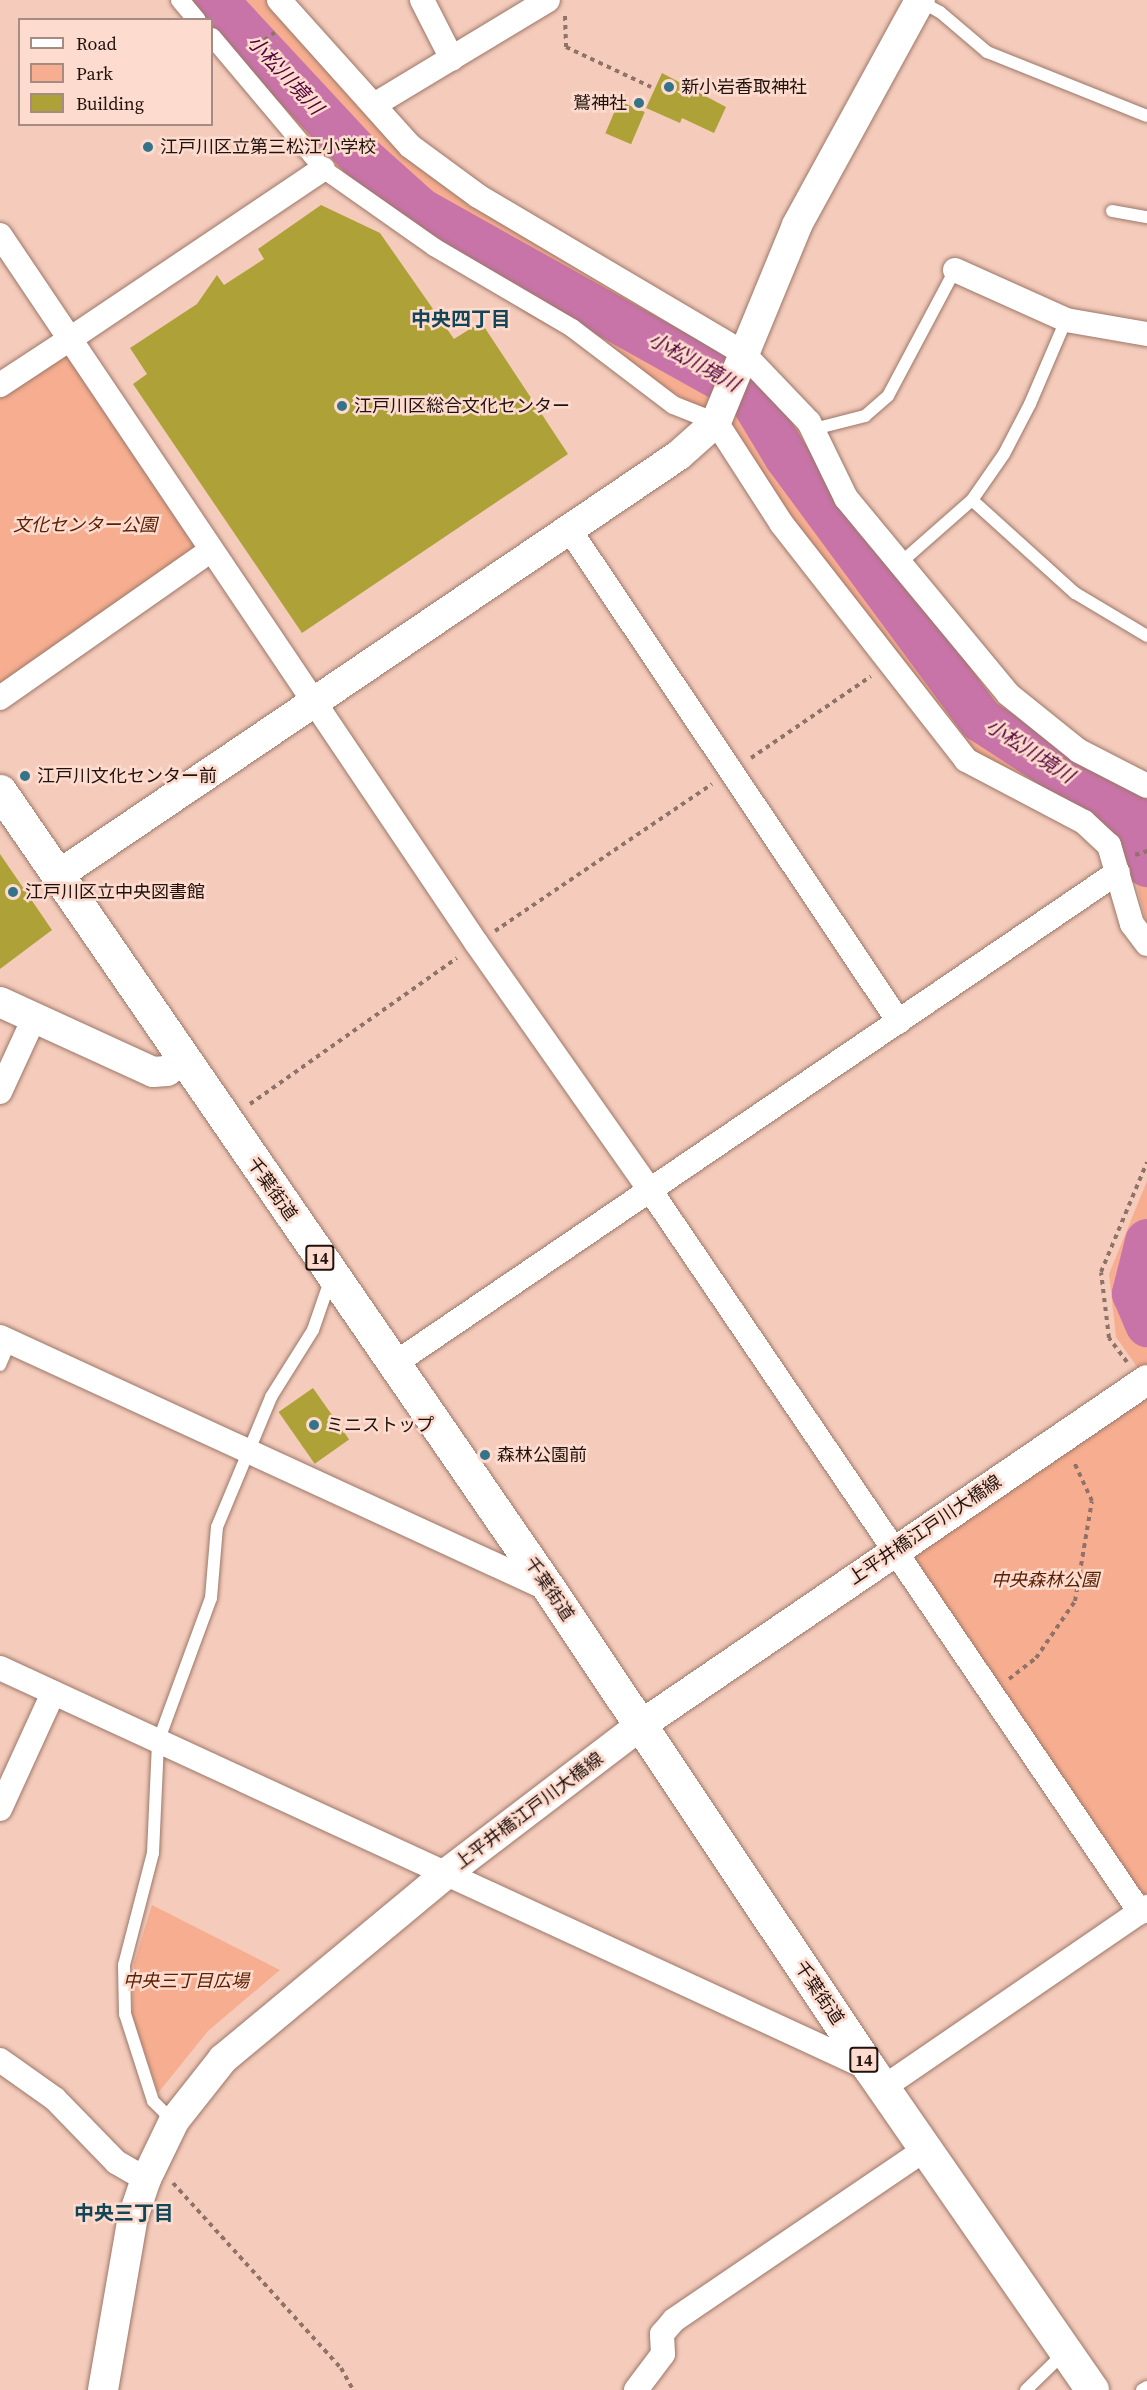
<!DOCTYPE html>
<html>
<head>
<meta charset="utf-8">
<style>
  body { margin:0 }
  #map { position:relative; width:1147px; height:2390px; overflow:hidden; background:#f5ccbc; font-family:"Source Serif 4","Noto Sans JP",serif }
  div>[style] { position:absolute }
  .green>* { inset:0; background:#f7ae90 }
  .river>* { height:45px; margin:-22.5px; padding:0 22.5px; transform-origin:22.5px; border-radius:22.5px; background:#c974a9 }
  .building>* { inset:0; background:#ada138; transform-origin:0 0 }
  .path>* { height:4px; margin-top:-2px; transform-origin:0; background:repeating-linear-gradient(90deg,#8f7368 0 4.5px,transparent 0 9px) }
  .roads { filter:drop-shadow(0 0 2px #9c7768) drop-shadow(0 0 2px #9c7768) }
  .service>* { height:12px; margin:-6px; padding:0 6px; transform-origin:6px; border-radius:6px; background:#fff }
  .pedestrian>* { height:18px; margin:-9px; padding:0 9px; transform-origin:9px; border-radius:9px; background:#fff }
  .minor>* { height:24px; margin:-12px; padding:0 12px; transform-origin:12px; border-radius:12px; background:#fff }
  .tertiary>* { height:30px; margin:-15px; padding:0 15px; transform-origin:15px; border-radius:15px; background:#fff }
  .trunk>* { height:33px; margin:-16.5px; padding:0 16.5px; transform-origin:16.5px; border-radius:16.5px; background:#fff }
  .dots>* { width:16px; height:16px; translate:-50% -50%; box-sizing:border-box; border:3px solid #fddbce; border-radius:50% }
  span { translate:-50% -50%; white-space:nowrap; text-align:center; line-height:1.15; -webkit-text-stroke:5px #fddbce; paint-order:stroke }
  .shield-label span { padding:2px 4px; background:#fddbce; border:2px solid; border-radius:4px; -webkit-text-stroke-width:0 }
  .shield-label { font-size:16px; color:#20120d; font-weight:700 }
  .poi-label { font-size:18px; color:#20120d }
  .left { translate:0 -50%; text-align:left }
  .right { translate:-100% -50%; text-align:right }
  .park-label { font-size:18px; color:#5a2003; font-style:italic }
  .street-label { font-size:18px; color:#20120d }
  .water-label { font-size:20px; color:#52023c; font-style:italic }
  .neighbourhood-label { font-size:20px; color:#124656; font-weight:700 }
  .legend { position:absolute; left:18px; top:18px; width:195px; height:108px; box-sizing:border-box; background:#fddbce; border:2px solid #a58b81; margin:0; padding:8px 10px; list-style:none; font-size:18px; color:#20120d }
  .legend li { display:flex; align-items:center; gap:12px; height:30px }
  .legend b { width:30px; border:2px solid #a58b81 }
</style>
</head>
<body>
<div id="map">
  <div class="green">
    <i style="clip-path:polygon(186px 0,270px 0,369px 110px,733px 354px,789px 406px,961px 648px,1147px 795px,1147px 926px,1135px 878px,1104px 824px,971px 756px,787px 520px,731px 429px,679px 396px,528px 315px,328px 168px,212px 31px,212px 20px,202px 19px)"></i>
    <i style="clip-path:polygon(67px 350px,201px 547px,0 690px,0 395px)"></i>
    <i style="clip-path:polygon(1147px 1181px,1147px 1381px,1116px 1337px,1109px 1274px)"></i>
    <i style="clip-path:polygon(1147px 1384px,1147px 1902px,906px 1549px)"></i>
    <i style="clip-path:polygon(152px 1905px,280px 1970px,208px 2031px,158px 2093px,132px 2014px,134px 1963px)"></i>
  </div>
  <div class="river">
    <i style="left:215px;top:0;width:216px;rotate:47.1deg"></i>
    <i style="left:362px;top:158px;width:78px;rotate:41.9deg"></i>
    <i style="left:420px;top:210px;width:376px;rotate:29.2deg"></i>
    <i style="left:748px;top:393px;width:74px;rotate:58.9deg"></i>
    <i style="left:786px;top:456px;width:327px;rotate:53.6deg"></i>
    <i style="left:980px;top:719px;width:180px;rotate:33deg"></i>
    <i style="left:1131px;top:817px;width:17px;rotate:21deg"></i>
    <i style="left:1131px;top:817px;width:50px;rotate:71.2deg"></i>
    <i style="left:1147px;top:1241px;width:54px;rotate:104deg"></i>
    <i style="left:1134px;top:1293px;width:34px;rotate:67deg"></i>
  </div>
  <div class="building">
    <i style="clip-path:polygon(662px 73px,726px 107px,714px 133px,682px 118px,680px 123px,646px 108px)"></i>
    <i style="left:619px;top:101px;width:28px;height:35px;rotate:23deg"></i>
    <i style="clip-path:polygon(321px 205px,380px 233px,454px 339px,481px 322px,568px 454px,302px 633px,133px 384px,147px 374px,130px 348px,197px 304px,217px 275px,224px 285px,264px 259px,258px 249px)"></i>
    <i style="clip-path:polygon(0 854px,52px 930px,0 969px)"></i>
    <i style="left:313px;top:1388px;width:63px;height:42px;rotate:55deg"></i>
  </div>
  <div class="path">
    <i style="left:565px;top:16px;width:31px;rotate:88deg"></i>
    <i style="left:566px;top:47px;width:94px;rotate:25.2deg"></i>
    <i style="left:250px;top:51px;width:31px;rotate:-37deg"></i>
    <i style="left:751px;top:758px;width:145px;rotate:-34.3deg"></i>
    <i style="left:1135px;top:855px;width:13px;rotate:-18deg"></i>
    <i style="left:495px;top:931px;width:262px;rotate:-34.1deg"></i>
    <i style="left:250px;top:1104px;width:253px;rotate:-35.2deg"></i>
    <i style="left:1127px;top:1362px;width:30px;rotate:-127deg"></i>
    <i style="left:1109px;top:1338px;width:66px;rotate:-96.9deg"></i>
    <i style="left:1101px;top:1272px;width:119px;rotate:-67.3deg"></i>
    <i style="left:1009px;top:1679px;width:34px;rotate:-38deg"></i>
    <i style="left:1036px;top:1658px;width:69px;rotate:-55.6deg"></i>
    <i style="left:1075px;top:1601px;width:101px;rotate:-80.4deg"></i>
    <i style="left:1092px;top:1501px;width:43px;rotate:-114.8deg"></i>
    <i style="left:173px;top:2183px;width:250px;rotate:47.8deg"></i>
    <i style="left:341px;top:2368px;width:25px;rotate:61deg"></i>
  </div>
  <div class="roads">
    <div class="service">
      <i style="left:920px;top:1px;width:23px;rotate:29deg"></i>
      <i style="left:940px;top:12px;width:62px;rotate:40.4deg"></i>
      <i style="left:987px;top:52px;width:172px;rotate:21.8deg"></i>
      <i style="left:1112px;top:211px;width:36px;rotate:10deg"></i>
      <i style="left:1066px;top:320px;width:91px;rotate:113.2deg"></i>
      <i style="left:1030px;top:404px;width:56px;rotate:117.5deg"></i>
      <i style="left:1004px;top:454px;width:56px;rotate:124.8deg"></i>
      <i style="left:972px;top:500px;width:139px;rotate:42.1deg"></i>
      <i style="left:1075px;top:593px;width:84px;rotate:30.8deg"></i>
      <i style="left:814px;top:429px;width:53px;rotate:-14.3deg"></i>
      <i style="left:865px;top:416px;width:30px;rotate:-41deg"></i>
      <i style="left:888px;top:396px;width:143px;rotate:-62deg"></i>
      <i style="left:898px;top:565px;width:98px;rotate:-41.3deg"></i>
      <i style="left:0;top:1365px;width:26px;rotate:-67deg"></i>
      <i style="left:173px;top:2121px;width:28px;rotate:-135deg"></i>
      <i style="left:153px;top:2101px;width:91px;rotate:-107.8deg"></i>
      <i style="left:125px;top:2014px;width:49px;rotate:-91.2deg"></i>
      <i style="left:124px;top:1965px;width:116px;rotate:-75.5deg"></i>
      <i style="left:153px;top:1853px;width:111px;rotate:-87.4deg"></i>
      <i style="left:158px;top:1742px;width:153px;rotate:-69.8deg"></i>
      <i style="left:211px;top:1598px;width:71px;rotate:-85.2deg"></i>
      <i style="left:217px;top:1527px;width:141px;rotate:-67.4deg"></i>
      <i style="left:271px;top:1397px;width:79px;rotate:-57.9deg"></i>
      <i style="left:313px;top:1330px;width:55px;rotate:-70.9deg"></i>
      <i style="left:1026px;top:2390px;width:53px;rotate:-44.2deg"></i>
      <i style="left:1142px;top:2390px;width:6px;rotate:-31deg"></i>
    </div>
    <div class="pedestrian">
      <i style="left:180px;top:0;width:26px;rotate:50deg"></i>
      <i style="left:212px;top:37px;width:172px;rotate:49.9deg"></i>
      <i style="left:323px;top:169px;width:136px;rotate:35.1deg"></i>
      <i style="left:434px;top:247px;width:160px;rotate:30.4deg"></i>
      <i style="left:572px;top:328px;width:127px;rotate:37.3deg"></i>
      <i style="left:673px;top:405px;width:46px;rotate:21.6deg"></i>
    </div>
    <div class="minor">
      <i style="left:279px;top:0;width:196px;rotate:48.1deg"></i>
      <i style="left:410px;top:146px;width:84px;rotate:36.3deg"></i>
      <i style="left:478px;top:196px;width:308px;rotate:30.6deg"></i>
      <i style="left:743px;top:353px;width:95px;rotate:46.3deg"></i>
      <i style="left:809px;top:422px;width:85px;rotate:64deg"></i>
      <i style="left:846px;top:498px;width:254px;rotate:50.4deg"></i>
      <i style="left:1008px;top:694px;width:91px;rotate:38.8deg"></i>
      <i style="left:1079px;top:751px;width:76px;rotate:27.2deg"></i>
      <i style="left:422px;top:0;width:66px;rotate:63deg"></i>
      <i style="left:374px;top:105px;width:203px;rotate:-31.1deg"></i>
      <i style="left:323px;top:169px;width:305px;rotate:146.1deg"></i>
      <i style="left:70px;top:339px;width:729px;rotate:56.07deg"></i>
      <i style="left:477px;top:944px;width:301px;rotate:54.9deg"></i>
      <i style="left:650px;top:1190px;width:873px;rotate:55.84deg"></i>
      <i style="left:0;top:235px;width:125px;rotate:56.1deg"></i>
      <i style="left:70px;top:339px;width:84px;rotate:146.7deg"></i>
      <i style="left:955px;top:270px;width:122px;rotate:24.2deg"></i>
      <i style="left:1066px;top:320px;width:82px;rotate:9.8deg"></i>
      <i style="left:716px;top:422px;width:120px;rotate:57.2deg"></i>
      <i style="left:781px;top:523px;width:301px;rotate:52deg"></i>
      <i style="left:966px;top:760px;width:133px;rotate:27.7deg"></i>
      <i style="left:1084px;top:822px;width:34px;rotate:43deg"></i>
      <i style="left:1109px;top:845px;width:82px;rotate:73.8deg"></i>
      <i style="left:1132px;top:924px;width:25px;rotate:53deg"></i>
      <i style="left:569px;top:529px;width:593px;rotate:56.2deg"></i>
      <i style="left:0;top:698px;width:258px;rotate:-35deg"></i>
      <i style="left:0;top:1092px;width:81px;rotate:-65.3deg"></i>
      <i style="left:0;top:1337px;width:605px;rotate:24.7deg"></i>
      <i style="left:394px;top:1364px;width:875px;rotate:-34.2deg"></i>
      <i style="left:0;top:1668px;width:958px;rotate:24.75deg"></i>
      <i style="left:0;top:1809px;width:128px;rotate:-65.4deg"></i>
      <i style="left:0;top:2060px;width:67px;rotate:35.3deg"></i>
      <i style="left:55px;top:2099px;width:88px;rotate:45.9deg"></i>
      <i style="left:116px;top:2162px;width:34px;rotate:30deg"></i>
      <i style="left:884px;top:2087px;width:319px;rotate:-34.4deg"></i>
      <i style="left:636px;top:2390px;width:45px;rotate:-53.1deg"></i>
      <i style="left:663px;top:2354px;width:20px;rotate:-93deg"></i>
      <i style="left:662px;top:2334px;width:18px;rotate:-49deg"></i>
      <i style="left:674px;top:2320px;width:305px;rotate:-34.2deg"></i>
    </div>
    <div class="tertiary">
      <i style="left:57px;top:876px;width:751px;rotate:-34.09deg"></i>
      <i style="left:679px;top:455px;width:50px;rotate:-41.7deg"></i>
      <i style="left:716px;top:422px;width:213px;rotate:-67.6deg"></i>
      <i style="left:797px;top:225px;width:256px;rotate:-61.3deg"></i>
      <i style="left:0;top:1002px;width:168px;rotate:24.6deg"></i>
      <i style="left:153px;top:1072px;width:14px;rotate:-4deg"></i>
      <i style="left:167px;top:1071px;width:20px;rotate:-37deg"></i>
      <i style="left:103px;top:2390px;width:176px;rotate:-80.2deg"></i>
      <i style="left:133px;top:2217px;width:40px;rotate:-71.1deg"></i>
      <i style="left:146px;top:2179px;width:64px;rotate:-64.2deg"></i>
      <i style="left:174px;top:2121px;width:79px;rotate:-51.7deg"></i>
      <i style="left:223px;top:2059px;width:293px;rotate:-39.7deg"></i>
      <i style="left:448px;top:1872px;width:243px;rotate:-37.3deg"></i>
      <i style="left:641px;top:1725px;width:612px;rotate:-34.29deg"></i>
    </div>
    <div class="trunk">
      <i style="left:0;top:791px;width:970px;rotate:55.46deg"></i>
      <i style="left:550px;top:1590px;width:576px;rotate:56.25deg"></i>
      <i style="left:870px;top:2069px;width:390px;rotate:55.3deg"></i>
    </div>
  </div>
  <div class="dots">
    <i style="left:669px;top:87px;background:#347388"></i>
    <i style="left:639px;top:103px;background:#347388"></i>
    <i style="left:148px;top:147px;background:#347388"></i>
    <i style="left:342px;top:406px;background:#347388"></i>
    <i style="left:25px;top:776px;background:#347388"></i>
    <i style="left:13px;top:892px;background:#347388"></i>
    <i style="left:314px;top:1425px;background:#347388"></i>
    <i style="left:485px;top:1455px;background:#347388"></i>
  </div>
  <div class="shield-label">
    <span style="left:320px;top:1258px">14</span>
    <span style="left:864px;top:2060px">14</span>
  </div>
  <div class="poi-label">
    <span class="left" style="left:681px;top:87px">新小岩香取神社</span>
    <span class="right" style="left:627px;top:103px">鷲神社</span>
    <span class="left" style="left:160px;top:147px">江戸川区立第三松江小学校</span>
    <span class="left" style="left:354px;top:406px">江戸川区総合文化センター</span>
    <span class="left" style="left:37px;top:776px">江戸川文化センター前</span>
    <span class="left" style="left:25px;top:892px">江戸川区立中央図書館</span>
    <span class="left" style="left:326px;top:1425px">ミニストップ</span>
    <span class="left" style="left:497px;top:1455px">森林公園前</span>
  </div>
  <div class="park-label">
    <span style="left:85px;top:525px">文化センター公園</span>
    <span style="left:1045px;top:1580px">中央森林公園</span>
    <span style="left:186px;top:1981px">中央三丁目広場</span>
  </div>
  <div class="street-label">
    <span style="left:272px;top:1189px;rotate:55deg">千葉街道</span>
    <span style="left:925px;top:1530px;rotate:-34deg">上平井橋江戸川大橋線</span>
    <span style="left:549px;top:1589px;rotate:56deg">千葉街道</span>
    <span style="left:529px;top:1811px;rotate:-37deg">上平井橋江戸川大橋線</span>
    <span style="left:819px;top:1993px;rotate:56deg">千葉街道</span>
  </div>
  <div class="water-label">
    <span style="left:285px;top:75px;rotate:47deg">小松川境川</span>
    <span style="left:694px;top:362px;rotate:29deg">小松川境川</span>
    <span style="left:1030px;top:751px;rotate:33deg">小松川境川</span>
  </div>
  <div class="neighbourhood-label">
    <span style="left:461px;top:319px">中央四丁目</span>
    <span style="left:124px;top:2213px">中央三丁目</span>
  </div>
  <ul class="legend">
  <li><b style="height:8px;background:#fff"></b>Road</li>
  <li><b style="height:16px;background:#f7ae90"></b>Park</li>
  <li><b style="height:16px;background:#ada138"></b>Building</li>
  </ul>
</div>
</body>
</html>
